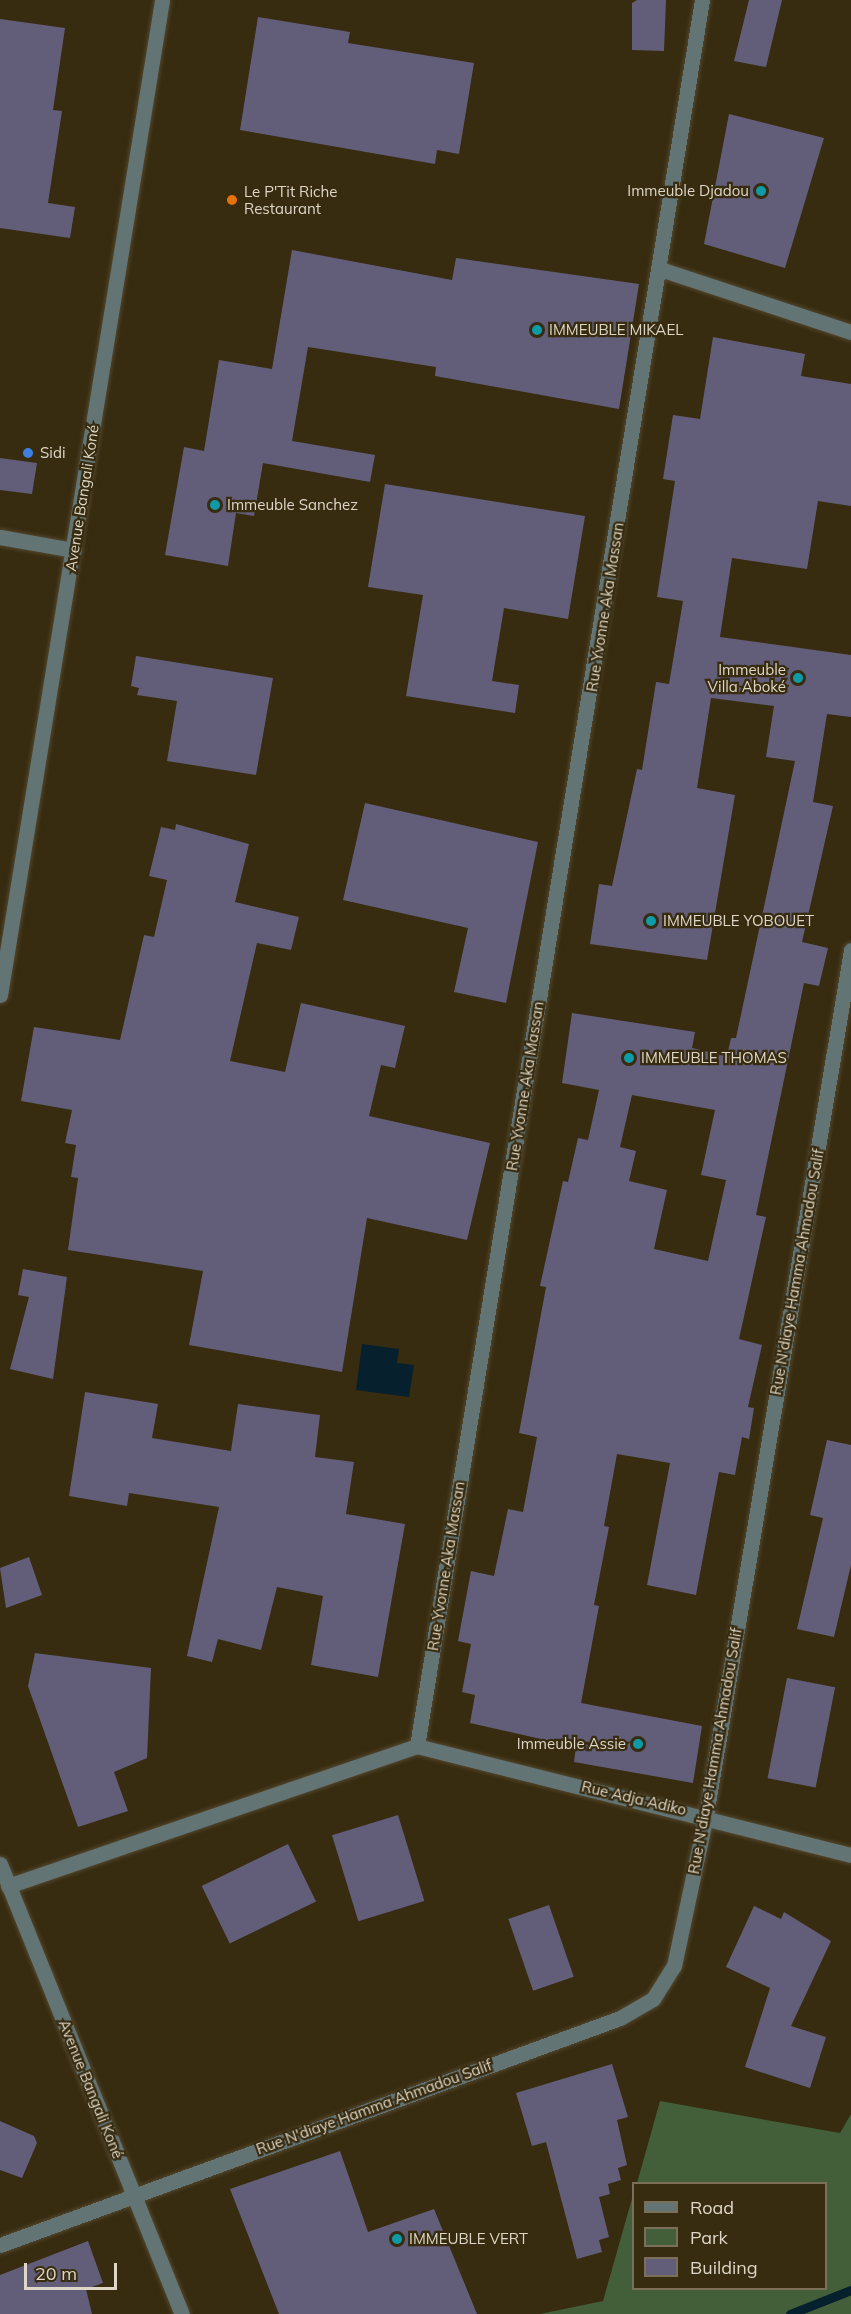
<!DOCTYPE html>
<html>
<head>
<meta charset="utf-8">
<style>
  body { margin:0 }
  #map { position:relative; width:851px; height:2314px; overflow:hidden; background:#372b10; font-family:Mulish,sans-serif }
  div>[style] { position:absolute }
  .green>* { inset:0; background:#425f3a }
  .water>* { inset:0; background:#06202e }
  .stream>* { height:9px; margin:-4.5px; padding:0 4.5px; transform-origin:4.5px; border-radius:4.5px; background:#06202e }
  .building>* { inset:0; background:#625e7a; transform-origin:0 0 }
  .roads { filter:drop-shadow(0 0 2px #52472d) drop-shadow(0 0 2px #52472d) }
  .minor>* { height:15px; margin:-7.5px; padding:0 7.5px; transform-origin:7.5px; border-radius:7.5px; background:#637475 }
  .dots>* { width:16px; height:16px; translate:-50% -50%; box-sizing:border-box; border:3px solid #372b10; border-radius:50% }
  span { translate:-50% -50%; white-space:nowrap; text-align:center; line-height:1.15; -webkit-text-stroke:4.5px #372b10; paint-order:stroke }
  .poi-label { font-size:15px; color:#ded7c7 }
  .left { translate:0 -50%; text-align:left }
  .right { translate:-100% -50%; text-align:right }
  .street-label { font-size:15px; color:#ded7c7 }
  .legend { position:absolute; left:632px; top:2182px; width:195px; height:108px; box-sizing:border-box; background:#372b10; border:2px solid #7a7059; margin:0; padding:8px 10px; list-style:none; font-size:18px; color:#ded7c7 }
  .legend li { display:flex; align-items:center; gap:12px; height:30px }
  .legend b { width:30px; border:2px solid #7a7059 }
  .scale { position:absolute; left:24px; top:2263px; width:93px; height:27px; box-sizing:border-box; border:3px solid #ded7c7; border-top:0; padding-left:8px; font-size:18px; line-height:21px; white-space:nowrap; color:#ded7c7; -webkit-text-stroke:4px #372b10; paint-order:stroke }
</style>
</head>
<body>
<div id="map">
  <div class="green">
    <i style="clip-path:polygon(660px 2101px,840px 2133px,851px 2114px,851px 2314px,540px 2314px,603px 2301px,633px 2195px,634px 2288px,826px 2288px,826px 2184px,637px 2183px)"></i>
  </div>
  <div class="water">
    <i style="clip-path:polygon(362px 1344px,399px 1349px,397px 1363px,414px 1365px,409px 1397px,356px 1390px)"></i>
  </div>
  <div class="stream">
    <i style="left:790px;top:2314px;width:66px;rotate:-21.5deg"></i>
  </div>
  <div class="building">
    <i style="clip-path:polygon(637px 0,666px 0,664px 51px,632px 50px,632px 3px)"></i>
    <i style="clip-path:polygon(749px 0,782px 0,766px 67px,734px 61px)"></i>
    <i style="clip-path:polygon(258px 17px,350px 32px,348px 43px,474px 63px,459px 154px,437px 150px,435px 164px,240px 130px)"></i>
    <i style="clip-path:polygon(0 19px,65px 28px,53px 110px,62px 111px,48px 203px,75px 207px,70px 238px,0 228px)"></i>
    <i style="clip-path:polygon(729px 114px,824px 138px,785px 268px,704px 244px)"></i>
    <i style="clip-path:polygon(292px 250px,452px 280px,456px 258px,639px 284px,619px 409px,435px 376px,436px 367px,308px 347px,292px 441px,375px 455px,370px 482px,263px 463px,254px 516px,236px 513px,228px 566px,165px 555px,184px 447px,204px 451px,219px 360px,272px 369px)"></i>
    <i style="clip-path:polygon(evenodd,713px 337px,805px 354px,801px 376px,851px 384px,851px 506px,818px 501px,807px 569px,732px 558px,720px 637px,851px 655px,851px 717px,827px 714px,813px 802px,833px 806px,802px 942px,828px 948px,819px 986px,804px 983px,756px 1215px,766px 1217px,739px 1339px,762px 1345px,748px 1407px,754px 1408px,749px 1439px,742px 1437px,735px 1475px,719px 1472px,696px 1595px,647px 1585px,670px 1463px,617px 1454px,604px 1526px,609px 1527px,594px 1605px,599px 1606px,581px 1703px,702px 1726px,693px 1783px,574px 1762px,576px 1747px,470px 1723px,475px 1695px,462px 1692px,471px 1644px,458px 1641px,471px 1571px,494px 1576px,508px 1509px,523px 1512px,537px 1437px,519px 1433px,546px 1287px,540px 1286px,563px 1181px,568px 1182px,578px 1138px,588px 1140px,599px 1090px,562px 1083px,572px 1013px,695px 1032px,692px 1048px,727px 1056px,731px 1038px,736px 1038px,795px 761px,766px 757px,774px 706px,711px 698px,697px 788px,735px 795px,707px 960px,590px 944px,599px 884px,612px 886px,637px 769px,642px 770px,656px 682px,669px 684px,683px 601px,657px 597px,675px 481px,663px 479px,673px 415px,700px 419px,713px 337px,632px 1095px,715px 1110px,701px 1175px,726px 1180px,708px 1261px,654px 1249px,667px 1190px,629px 1181px,636px 1151px,620px 1147px,632px 1095px)"></i>
    <i style="clip-path:polygon(0 458px,37px 463px,32px 494px,0 490px)"></i>
    <i style="clip-path:polygon(385px 484px,585px 516px,568px 619px,504px 608px,492px 681px,519px 685px,515px 713px,406px 696px,423px 595px,368px 587px)"></i>
    <i style="clip-path:polygon(136px 656px,273px 678px,256px 775px,167px 761px,177px 701px,137px 695px,139px 688px,131px 686px)"></i>
    <i style="clip-path:polygon(365px 803px,538px 842px,506px 1003px,454px 992px,468px 928px,343px 900px)"></i>
    <i style="clip-path:polygon(176px 824px,249px 844px,235px 902px,299px 917px,291px 950px,257px 943px,230px 1061px,285px 1072px,301px 1003px,405px 1026px,395px 1068px,381px 1065px,369px 1116px,490px 1143px,467px 1240px,367px 1218px,342px 1372px,189px 1345px,203px 1271px,68px 1250px,78px 1178px,71px 1177px,76px 1145px,65px 1143px,72px 1110px,21px 1101px,34px 1027px,120px 1040px,144px 935px,154px 937px,167px 880px,149px 876px,161px 827px,175px 830px)"></i>
    <i style="clip-path:polygon(23px 1269px,67px 1277px,53px 1379px,10px 1369px,29px 1297px,18px 1295px)"></i>
    <i style="clip-path:polygon(85px 1392px,158px 1404px,152px 1438px,231px 1451px,238px 1404px,320px 1415px,315px 1457px,354px 1462px,346px 1514px,405px 1524px,378px 1677px,311px 1665px,323px 1596px,277px 1587px,261px 1650px,218px 1639px,212px 1662px,187px 1656px,219px 1507px,129px 1493px,127px 1506px,69px 1496px)"></i>
    <i style="clip-path:polygon(827px 1440px,851px 1445px,851px 1565px,834px 1637px,797px 1629px,823px 1518px,810px 1515px)"></i>
    <i style="clip-path:polygon(29px 1557px,42px 1595px,6px 1608px,0 1568px)"></i>
    <i style="clip-path:polygon(35px 1653px,151px 1668px,147px 1758px,114px 1772px,128px 1811px,78px 1827px,28px 1686px)"></i>
    <i style="left:787px;top:1678px;width:49px;height:102px;rotate:11deg"></i>
    <i style="left:398px;top:1815px;width:90px;height:69px;rotate:73deg"></i>
    <i style="left:288px;top:1844px;width:64px;height:96px;rotate:64deg"></i>
    <i style="left:549px;top:1905px;width:76px;height:43px;rotate:71deg"></i>
    <i style="clip-path:polygon(754px 1906px,781px 1919px,784px 1912px,831px 1941px,791px 2026px,826px 2037px,810px 2088px,745px 2067px,770px 1988px,726px 1967px)"></i>
    <i style="clip-path:polygon(612px 2064px,628px 2117px,617px 2120px,627px 2165px,618px 2168px,621px 2180px,608px 2184px,610px 2194px,599px 2197px,609px 2237px,599px 2240px,602px 2252px,577px 2259px,546px 2142px,532px 2146px,516px 2093px)"></i>
    <i style="clip-path:polygon(0 2121px,34px 2136px,37px 2143px,22px 2178px,0 2170px)"></i>
    <i style="clip-path:polygon(340px 2151px,368px 2232px,434px 2209px,477px 2314px,279px 2314px,230px 2189px)"></i>
    <i style="clip-path:polygon(88px 2241px,103px 2283px,86px 2289px,92px 2314px,0 2314px,0 2275px)"></i>
  </div>
  <div class="roads">
    <div class="minor">
      <i style="left:660px;top:269px;width:201px;rotate:18.3deg"></i>
      <i style="left:0;top:537px;width:75px;rotate:10deg"></i>
      <i style="left:0;top:995px;width:1008px;rotate:-80.75deg"></i>
      <i style="left:417px;top:1746px;width:447px;rotate:14.1deg"></i>
      <i style="left:0;top:1864px;width:485px;rotate:68deg"></i>
      <i style="left:8px;top:1886px;width:432px;rotate:-18.9deg"></i>
      <i style="left:417px;top:1746px;width:1769px;rotate:-80.73deg"></i>
      <i style="left:0;top:2245px;width:660px;rotate:-20.11deg"></i>
      <i style="left:620px;top:2018px;width:38px;rotate:-30deg"></i>
      <i style="left:653px;top:1999px;width:39px;rotate:-58deg"></i>
      <i style="left:674px;top:1966px;width:154px;rotate:-78deg"></i>
      <i style="left:706px;top:1815px;width:877px;rotate:-80.48deg"></i>
    </div>
  </div>
  <div class="dots">
    <i style="left:761px;top:191px;background:#0f9aa8"></i>
    <i style="left:232px;top:200px;background:#e8710a"></i>
    <i style="left:537px;top:330px;background:#0f9aa8"></i>
    <i style="left:28px;top:453px;background:#3f7fe0"></i>
    <i style="left:215px;top:505px;background:#0f9aa8"></i>
    <i style="left:798px;top:678px;background:#0f9aa8"></i>
    <i style="left:651px;top:921px;background:#0f9aa8"></i>
    <i style="left:629px;top:1058px;background:#0f9aa8"></i>
    <i style="left:638px;top:1744px;background:#0f9aa8"></i>
    <i style="left:397px;top:2239px;background:#0f9aa8"></i>
  </div>
  <div class="poi-label">
    <span class="left" style="left:244px;top:200px">Le P'Tit Riche<br>Restaurant</span>
    <span class="right" style="left:749px;top:191px">Immeuble Djadou</span>
    <span class="left" style="left:549px;top:330px">IMMEUBLE MIKAEL</span>
    <span class="left" style="left:40px;top:453px">Sidi</span>
    <span class="left" style="left:227px;top:505px">Immeuble Sanchez</span>
    <span class="right" style="left:786px;top:678px">Immeuble<br>Villa Aboké</span>
    <span class="left" style="left:663px;top:921px">IMMEUBLE YOBOUET</span>
    <span class="left" style="left:641px;top:1058px">IMMEUBLE THOMAS</span>
    <span class="right" style="left:626px;top:1744px">Immeuble Assie</span>
    <span class="left" style="left:409px;top:2239px">IMMEUBLE VERT</span>
  </div>
  <div class="street-label">
    <span style="left:82px;top:498px;rotate:-81deg">Avenue Bangali Koné</span>
    <span style="left:605px;top:607px;rotate:-81deg">Rue Yvonne Aka Massan</span>
    <span style="left:525px;top:1086px;rotate:-81deg">Rue Yvonne Aka Massan</span>
    <span style="left:797px;top:1272px;rotate:-80deg">Rue N'diaye Hamma Ahmadou Salif</span>
    <span style="left:446px;top:1566px;rotate:-81deg">Rue Yvonne Aka Massan</span>
    <span style="left:715px;top:1751px;rotate:-80deg">Rue N'diaye Hamma Ahmadou Salif</span>
    <span style="left:634px;top:1798px;rotate:13deg">Rue Adja Adiko</span>
    <span style="left:91px;top:2089px;rotate:68deg">Avenue Bangali Koné</span>
    <span style="left:374px;top:2107px;rotate:-20deg">Rue N'diaye Hamma Ahmadou Salif</span>
  </div>
  <ul class="legend">
  <li><b style="height:8px;background:#637475"></b>Road</li>
  <li><b style="height:16px;background:#425f3a"></b>Park</li>
  <li><b style="height:16px;background:#625e7a"></b>Building</li>
  </ul>
  <div class="scale">20 m</div>
</div>
</body>
</html>
